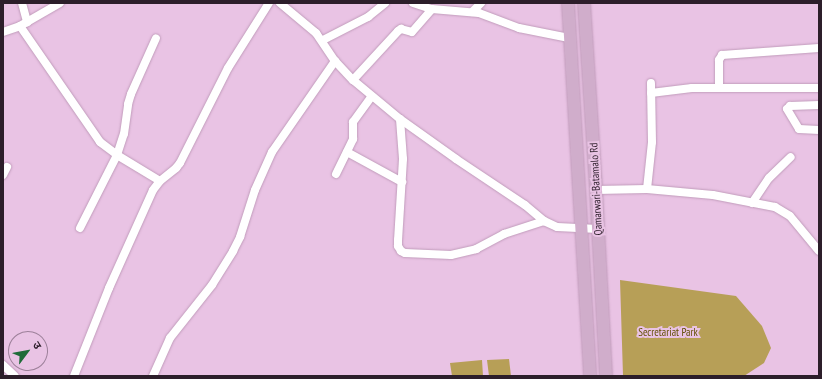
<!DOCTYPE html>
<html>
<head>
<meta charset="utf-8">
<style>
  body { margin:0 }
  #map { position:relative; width:822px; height:379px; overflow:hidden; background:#e9c3e4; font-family:"PT Sans Narrow","Noto Sans Devanagari",sans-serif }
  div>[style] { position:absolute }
  .green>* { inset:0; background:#b79f57 }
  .roads { filter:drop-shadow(0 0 1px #c19cbb) drop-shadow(0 0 1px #c19cbb) }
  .street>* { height:8px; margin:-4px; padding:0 4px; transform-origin:4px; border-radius:4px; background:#fff }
  .primary>* { height:12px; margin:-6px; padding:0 6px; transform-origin:6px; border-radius:6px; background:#d0adcb }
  span { translate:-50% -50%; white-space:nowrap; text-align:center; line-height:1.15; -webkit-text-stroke:4px #e9c3e4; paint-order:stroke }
  .street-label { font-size:11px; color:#2c1e2a }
  .park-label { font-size:11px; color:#634f05 }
  .frame { position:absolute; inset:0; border:4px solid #2c1e2a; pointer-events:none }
  .north { position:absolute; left:8px; top:331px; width:40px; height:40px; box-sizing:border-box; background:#e9c3e4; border:1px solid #9d819a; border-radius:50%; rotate:58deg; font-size:11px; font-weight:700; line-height:16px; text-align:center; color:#2c1e2a }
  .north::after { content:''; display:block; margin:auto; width:14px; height:18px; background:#1f6b39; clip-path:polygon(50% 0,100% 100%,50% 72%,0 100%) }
</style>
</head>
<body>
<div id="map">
  <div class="green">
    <i style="clip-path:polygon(620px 280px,736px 296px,762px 326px,771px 348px,764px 363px,744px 376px,623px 376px)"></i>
    <i style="clip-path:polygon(509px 359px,511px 376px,489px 376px,487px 360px)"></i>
    <i style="clip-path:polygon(482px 360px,483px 376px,452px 376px,450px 363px)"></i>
  </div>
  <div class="roads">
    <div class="street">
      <i style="left:22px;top:3px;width:20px;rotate:75deg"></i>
      <i style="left:280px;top:3px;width:47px;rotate:39.8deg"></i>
      <i style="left:316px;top:33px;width:34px;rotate:56deg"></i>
      <i style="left:335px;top:61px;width:26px;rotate:47deg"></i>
      <i style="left:353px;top:80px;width:61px;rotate:39.7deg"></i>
      <i style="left:400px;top:119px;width:69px;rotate:35.5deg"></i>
      <i style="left:456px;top:159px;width:83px;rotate:33.7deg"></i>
      <i style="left:525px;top:205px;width:25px;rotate:40deg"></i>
      <i style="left:544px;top:221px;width:14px;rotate:25deg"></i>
      <i style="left:557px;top:227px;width:41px;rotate:2.8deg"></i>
      <i style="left:413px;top:3px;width:20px;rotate:18deg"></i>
      <i style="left:472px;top:12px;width:13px;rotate:-45deg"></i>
      <i style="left:20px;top:26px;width:141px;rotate:55.4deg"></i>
      <i style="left:100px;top:142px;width:21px;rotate:37deg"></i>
      <i style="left:117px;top:155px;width:50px;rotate:31.2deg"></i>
      <i style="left:3px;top:32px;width:18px;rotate:-19deg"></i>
      <i style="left:20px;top:26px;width:46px;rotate:-29.9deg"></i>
      <i style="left:323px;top:40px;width:51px;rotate:-27.1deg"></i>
      <i style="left:368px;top:17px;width:22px;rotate:-39deg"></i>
      <i style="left:353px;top:80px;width:67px;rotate:-47.4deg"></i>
      <i style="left:398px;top:31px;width:4px;rotate:-34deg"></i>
      <i style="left:401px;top:29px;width:11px;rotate:15deg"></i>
      <i style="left:412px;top:32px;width:30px;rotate:-49deg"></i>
      <i style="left:432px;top:9px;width:47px;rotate:4.9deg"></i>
      <i style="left:479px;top:13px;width:43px;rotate:20.6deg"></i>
      <i style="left:519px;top:28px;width:51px;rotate:11.3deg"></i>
      <i style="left:719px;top:88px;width:28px;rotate:-90deg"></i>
      <i style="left:719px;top:60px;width:6px;rotate:-59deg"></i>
      <i style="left:722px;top:55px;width:97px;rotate:-4.1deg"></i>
      <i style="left:651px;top:93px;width:41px;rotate:-7deg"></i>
      <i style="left:692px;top:88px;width:127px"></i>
      <i style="left:819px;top:105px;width:29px;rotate:178deg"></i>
      <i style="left:790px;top:106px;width:4px;rotate:135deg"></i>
      <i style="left:787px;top:109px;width:23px;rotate:59deg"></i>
      <i style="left:799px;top:129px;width:20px;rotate:3deg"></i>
      <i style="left:400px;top:119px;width:40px;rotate:85.7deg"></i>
      <i style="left:403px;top:159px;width:81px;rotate:93.5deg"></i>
      <i style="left:398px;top:240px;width:6px;rotate:90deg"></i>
      <i style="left:398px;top:246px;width:6px;rotate:59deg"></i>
      <i style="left:401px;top:251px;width:4px;rotate:27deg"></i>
      <i style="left:405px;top:253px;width:46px;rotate:2.5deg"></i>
      <i style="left:451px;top:255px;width:26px;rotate:-13deg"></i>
      <i style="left:476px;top:249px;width:32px;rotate:-28deg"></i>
      <i style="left:504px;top:234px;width:42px;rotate:-18deg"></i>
      <i style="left:347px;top:152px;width:63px;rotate:28.6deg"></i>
      <i style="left:336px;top:174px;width:39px;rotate:-64deg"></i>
      <i style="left:353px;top:139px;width:17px;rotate:-90deg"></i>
      <i style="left:353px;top:122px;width:32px;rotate:-54deg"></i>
      <i style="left:3px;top:175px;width:9px;rotate:-63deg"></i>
      <i style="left:647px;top:189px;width:47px;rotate:-83.9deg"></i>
      <i style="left:652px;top:142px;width:59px;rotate:-91deg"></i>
      <i style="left:596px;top:190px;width:51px;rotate:-1.1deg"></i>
      <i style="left:647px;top:189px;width:66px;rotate:5.2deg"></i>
      <i style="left:713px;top:195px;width:63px;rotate:11deg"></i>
      <i style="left:775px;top:207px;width:17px;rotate:31deg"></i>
      <i style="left:790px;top:216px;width:45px;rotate:50.4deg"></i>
      <i style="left:752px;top:203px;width:30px;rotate:-56deg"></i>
      <i style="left:769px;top:178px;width:30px;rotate:-44deg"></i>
      <i style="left:80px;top:228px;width:82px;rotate:-63.1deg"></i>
      <i style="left:117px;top:155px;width:22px;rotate:-72deg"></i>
      <i style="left:124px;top:134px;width:30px;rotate:-82deg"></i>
      <i style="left:128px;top:104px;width:10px;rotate:-73deg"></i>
      <i style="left:131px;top:94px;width:61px;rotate:-65.9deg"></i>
      <i style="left:3px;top:365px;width:16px;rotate:43deg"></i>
      <i style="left:74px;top:376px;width:95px;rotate:-68.3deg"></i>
      <i style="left:109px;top:288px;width:107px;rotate:-65.8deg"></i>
      <i style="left:153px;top:190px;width:11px;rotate:-52deg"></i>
      <i style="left:160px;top:181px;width:21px;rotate:-39deg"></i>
      <i style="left:176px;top:168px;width:6px;rotate:-51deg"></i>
      <i style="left:180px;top:163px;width:106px;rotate:-63.2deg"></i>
      <i style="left:228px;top:68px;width:77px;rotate:-57.8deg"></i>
      <i style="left:153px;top:376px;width:42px;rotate:-65.9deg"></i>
      <i style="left:170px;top:338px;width:68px;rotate:-51.6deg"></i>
      <i style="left:212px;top:285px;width:40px;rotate:-58deg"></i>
      <i style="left:233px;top:251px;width:16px;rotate:-63deg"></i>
      <i style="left:240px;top:237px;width:49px;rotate:-72.3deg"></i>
      <i style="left:255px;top:190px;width:42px;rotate:-65.9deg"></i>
      <i style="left:272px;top:152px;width:111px;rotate:-55.3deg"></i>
    </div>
    <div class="primary">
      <i style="left:568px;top:3px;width:374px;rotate:86.6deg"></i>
      <i style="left:584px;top:3px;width:187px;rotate:86.3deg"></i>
      <i style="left:596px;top:190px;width:186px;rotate:86.9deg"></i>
    </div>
  </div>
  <div class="street-label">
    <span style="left:596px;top:189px;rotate:-93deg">Qamarwari-Batamalo Rd</span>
  </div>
  <div class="park-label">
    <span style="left:668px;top:332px">Secretariat Park</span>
  </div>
  <div class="frame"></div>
  <div class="north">उ</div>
</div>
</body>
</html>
